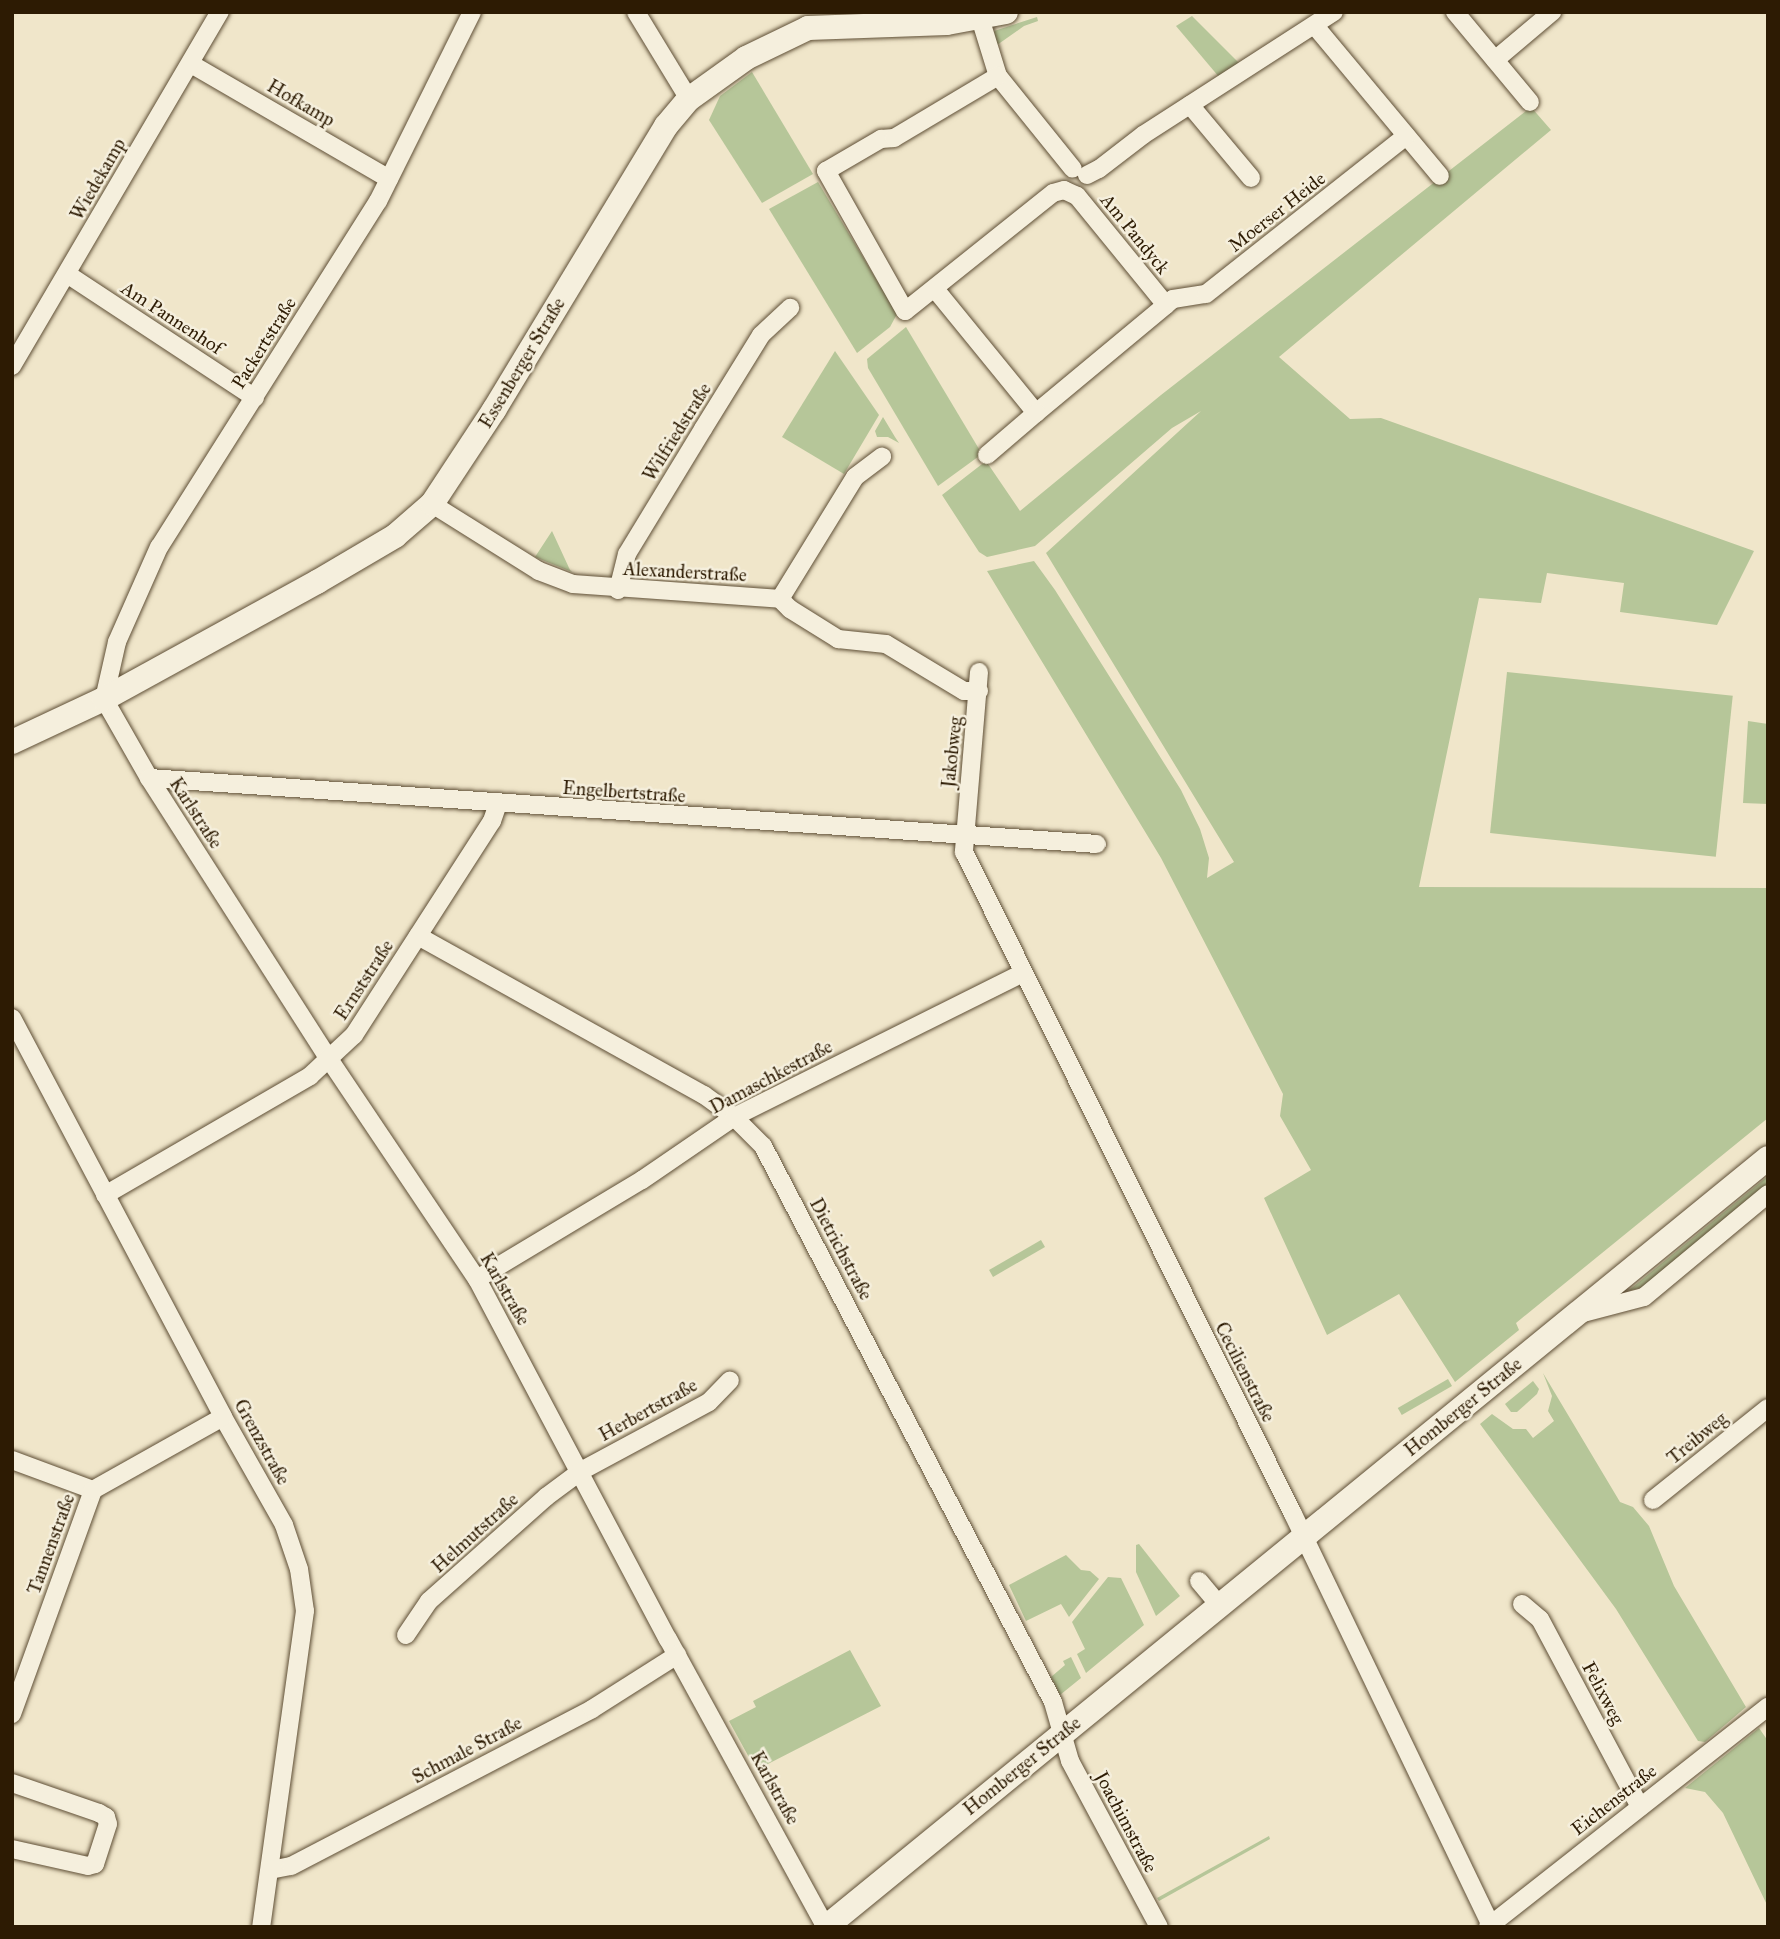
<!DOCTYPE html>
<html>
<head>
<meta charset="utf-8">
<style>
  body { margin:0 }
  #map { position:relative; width:1780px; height:1939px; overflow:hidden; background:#f0e6ca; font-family:"IM FELL Great Primer",serif }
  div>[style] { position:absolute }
  .green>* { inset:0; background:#b6c699; transform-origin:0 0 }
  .roads { filter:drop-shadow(0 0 2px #5e4e35) drop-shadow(0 0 2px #5e4e35) }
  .street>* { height:18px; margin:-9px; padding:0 9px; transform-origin:9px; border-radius:9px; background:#f5efdd }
  .secondary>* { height:24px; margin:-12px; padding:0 12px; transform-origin:12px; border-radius:12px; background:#f5efdd }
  span { translate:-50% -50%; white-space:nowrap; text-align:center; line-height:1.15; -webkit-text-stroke:5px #f5efdd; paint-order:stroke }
  .street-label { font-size:19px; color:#2d1b03 }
  .frame { position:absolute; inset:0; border:14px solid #2d1b03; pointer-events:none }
</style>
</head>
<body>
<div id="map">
  <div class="green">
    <i style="clip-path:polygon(1192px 16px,1240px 64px,1219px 77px,1176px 26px)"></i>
    <i style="clip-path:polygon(1037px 17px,1038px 21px,1024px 26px,997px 45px,994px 31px)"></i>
    <i style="clip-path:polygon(752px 72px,813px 174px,762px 203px,709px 120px,720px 96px)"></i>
    <i style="clip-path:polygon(1531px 107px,1551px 130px,1279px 357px,1350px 419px,1381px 418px,1754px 551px,1717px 625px,1620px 612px,1624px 583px,1547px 573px,1541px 603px,1479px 598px,1419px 887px,1768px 888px,1768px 1118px,1516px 1323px,1519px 1330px,1455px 1382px,1399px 1294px,1327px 1335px,1264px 1198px,1311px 1170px,1280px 1116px,1283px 1094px,1161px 858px,987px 571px,1034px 561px,1055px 590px,1181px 790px,1200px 829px,1209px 858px,1207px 878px,1234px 862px,1046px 553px,1201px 411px,1172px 428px,1035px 546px,987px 557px,979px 552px,942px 495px,986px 461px,1020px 511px,1161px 395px)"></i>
    <i style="clip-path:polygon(818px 182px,897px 314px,890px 327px,857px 353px,769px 209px)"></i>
    <i style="clip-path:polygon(906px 327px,982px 454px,938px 486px,868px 368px,867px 359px)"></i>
    <i style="clip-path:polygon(835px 351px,879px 415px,844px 474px,782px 437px)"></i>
    <i style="clip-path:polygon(883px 417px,895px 437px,899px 443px,888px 437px,877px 437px,875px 431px)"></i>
    <i style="clip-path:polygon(552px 531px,570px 570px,572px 572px,535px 557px)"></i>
    <i style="left:1507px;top:672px;width:227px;height:162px;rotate:6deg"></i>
    <i style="clip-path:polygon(1748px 721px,1768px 724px,1768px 804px,1743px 803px)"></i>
    <i style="clip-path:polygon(1768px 1176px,1768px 1186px,1644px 1287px,1628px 1291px)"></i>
    <i style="left:1041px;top:1240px;width:8px;height:60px;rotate:60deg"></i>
    <i style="clip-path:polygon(1543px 1373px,1620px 1502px,1633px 1507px,1649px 1526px,1674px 1586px,1746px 1707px,1705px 1742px,1698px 1741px,1616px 1609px,1480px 1424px,1492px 1414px,1513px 1429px,1526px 1429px,1533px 1438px,1554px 1421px,1548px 1411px,1552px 1396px)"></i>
    <i style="left:1448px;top:1379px;width:8px;height:58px;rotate:60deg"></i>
    <i style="clip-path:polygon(1533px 1381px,1539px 1389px,1537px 1394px,1517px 1412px,1511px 1412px,1505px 1404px)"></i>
    <i style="clip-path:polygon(1139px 1544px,1180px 1596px,1156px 1616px,1136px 1572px,1136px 1545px)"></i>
    <i style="clip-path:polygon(1066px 1555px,1081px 1570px,1090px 1571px,1099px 1579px,1069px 1617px,1061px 1604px,1026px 1621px,1009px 1585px)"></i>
    <i style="clip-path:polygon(1108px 1577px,1121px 1578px,1144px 1625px,1086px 1673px,1077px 1654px,1085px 1649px,1072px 1622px)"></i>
    <i style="clip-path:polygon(850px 1650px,881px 1706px,756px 1770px,729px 1721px,756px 1707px,753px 1701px)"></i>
    <i style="clip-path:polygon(1071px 1657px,1081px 1678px,1060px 1695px,1051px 1677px,1065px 1665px,1063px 1661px)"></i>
    <i style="clip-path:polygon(1759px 1728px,1768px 1741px,1768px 1907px,1723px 1813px,1705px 1792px,1685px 1788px)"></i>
    <i style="clip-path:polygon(1269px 1836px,1270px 1839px,1159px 1901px,1157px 1898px)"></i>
  </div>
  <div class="roads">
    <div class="street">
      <i style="left:472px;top:12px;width:211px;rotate:116.4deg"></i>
      <i style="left:378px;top:201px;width:409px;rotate:122.3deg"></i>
      <i style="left:159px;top:547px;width:104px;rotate:113.9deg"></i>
      <i style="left:117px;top:642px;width:58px;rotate:102.8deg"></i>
      <i style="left:104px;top:699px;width:91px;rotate:60.3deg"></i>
      <i style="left:149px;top:778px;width:334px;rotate:57.4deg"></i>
      <i style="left:329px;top:1059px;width:265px;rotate:56.1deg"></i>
      <i style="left:477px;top:1279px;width:408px;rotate:62.1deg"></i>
      <i style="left:668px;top:1639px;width:328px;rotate:61.3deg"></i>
      <i style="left:636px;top:12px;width:102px;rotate:58.7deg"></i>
      <i style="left:1455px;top:12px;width:117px;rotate:50.2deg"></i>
      <i style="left:980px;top:18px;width:61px;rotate:72.8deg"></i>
      <i style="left:998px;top:76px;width:119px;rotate:51.1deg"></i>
      <i style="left:1315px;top:26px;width:195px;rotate:50.2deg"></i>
      <i style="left:1495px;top:60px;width:75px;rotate:-40.1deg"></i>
      <i style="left:191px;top:64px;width:229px;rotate:30.1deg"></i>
      <i style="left:1190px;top:105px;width:95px;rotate:50.1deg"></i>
      <i style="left:1087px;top:175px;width:13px;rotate:-27deg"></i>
      <i style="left:1099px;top:169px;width:56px;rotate:-37.7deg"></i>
      <i style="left:1143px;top:135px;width:227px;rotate:-32.8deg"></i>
      <i style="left:67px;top:274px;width:225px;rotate:33.4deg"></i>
      <i style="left:935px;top:289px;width:160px;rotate:50.8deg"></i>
      <i style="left:1036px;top:413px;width:169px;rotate:-39.7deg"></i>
      <i style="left:1166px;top:305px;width:141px;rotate:-129.2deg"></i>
      <i style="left:1077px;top:196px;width:14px;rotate:-155deg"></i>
      <i style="left:1064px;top:190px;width:11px;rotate:165deg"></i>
      <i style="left:1053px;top:193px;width:189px;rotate:141.4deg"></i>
      <i style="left:905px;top:311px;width:161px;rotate:-119.4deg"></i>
      <i style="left:826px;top:171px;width:64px;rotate:-30.2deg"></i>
      <i style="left:881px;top:139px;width:13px;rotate:-4deg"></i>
      <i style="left:894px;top:138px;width:121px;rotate:-30.8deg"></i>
      <i style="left:1166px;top:305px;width:9px;rotate:-41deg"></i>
      <i style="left:1173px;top:299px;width:33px;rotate:-9deg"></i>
      <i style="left:1206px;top:294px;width:255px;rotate:-38.3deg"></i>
      <i style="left:12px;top:366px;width:411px;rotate:-59.6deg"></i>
      <i style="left:987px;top:455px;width:65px;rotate:-40.6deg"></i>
      <i style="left:432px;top:504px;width:126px;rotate:32.1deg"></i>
      <i style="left:539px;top:571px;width:36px;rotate:21deg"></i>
      <i style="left:573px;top:584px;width:208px;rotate:4.1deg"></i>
      <i style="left:780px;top:599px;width:143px;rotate:-58.4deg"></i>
      <i style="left:855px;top:477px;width:34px;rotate:-37deg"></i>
      <i style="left:618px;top:590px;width:37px;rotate:-76deg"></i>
      <i style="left:627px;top:554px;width:146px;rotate:-58.7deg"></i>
      <i style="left:703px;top:429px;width:110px;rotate:-58.3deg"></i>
      <i style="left:761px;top:335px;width:40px;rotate:-43deg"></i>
      <i style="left:780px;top:599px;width:14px;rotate:45deg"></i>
      <i style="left:790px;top:609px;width:57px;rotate:32deg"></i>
      <i style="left:838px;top:639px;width:48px;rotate:5.9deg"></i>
      <i style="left:886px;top:644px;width:91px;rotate:31.1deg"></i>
      <i style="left:964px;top:691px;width:15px"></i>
      <i style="left:979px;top:672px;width:181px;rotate:94.8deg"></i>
      <i style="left:964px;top:852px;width:739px;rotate:63.57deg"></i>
      <i style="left:1293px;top:1514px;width:458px;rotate:64.3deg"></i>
      <i style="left:149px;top:778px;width:950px;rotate:3.98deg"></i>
      <i style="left:418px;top:936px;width:327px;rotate:29.1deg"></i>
      <i style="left:704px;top:1095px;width:37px;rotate:36deg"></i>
      <i style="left:734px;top:1117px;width:41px;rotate:45deg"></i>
      <i style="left:763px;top:1146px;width:627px;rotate:62.45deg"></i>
      <i style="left:1053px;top:1702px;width:61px;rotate:73.9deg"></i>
      <i style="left:1070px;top:1761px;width:188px;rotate:61.8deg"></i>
      <i style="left:12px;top:1018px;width:451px;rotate:62.1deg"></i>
      <i style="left:223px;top:1417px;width:124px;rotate:60.5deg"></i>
      <i style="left:284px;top:1525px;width:46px;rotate:71.2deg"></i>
      <i style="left:299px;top:1569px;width:42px;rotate:81.9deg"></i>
      <i style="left:305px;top:1611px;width:319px;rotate:97.9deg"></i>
      <i style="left:105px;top:1195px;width:237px;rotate:-30.1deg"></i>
      <i style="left:310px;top:1076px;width:60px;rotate:-43deg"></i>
      <i style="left:354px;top:1035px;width:255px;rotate:-57.2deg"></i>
      <i style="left:492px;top:821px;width:18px;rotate:-71deg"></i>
      <i style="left:477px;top:1279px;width:192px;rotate:-31deg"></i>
      <i style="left:642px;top:1180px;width:112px;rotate:-34.4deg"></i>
      <i style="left:734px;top:1117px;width:323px;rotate:-26.5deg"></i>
      <i style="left:1583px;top:1313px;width:63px;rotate:-14.7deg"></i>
      <i style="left:1644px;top:1297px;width:161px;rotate:-39.7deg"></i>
      <i style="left:12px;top:1460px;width:86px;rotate:20.3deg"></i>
      <i style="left:1653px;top:1500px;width:147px;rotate:-38.7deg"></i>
      <i style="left:1199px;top:1581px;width:33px;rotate:50deg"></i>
      <i style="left:1522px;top:1604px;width:23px;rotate:40deg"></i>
      <i style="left:1540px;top:1619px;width:213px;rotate:62deg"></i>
      <i style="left:406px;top:1635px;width:41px;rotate:-55.9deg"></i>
      <i style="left:429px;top:1601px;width:157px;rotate:-41.6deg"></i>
      <i style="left:546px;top:1497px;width:44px;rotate:-36.6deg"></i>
      <i style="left:581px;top:1471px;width:145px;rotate:-28.3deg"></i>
      <i style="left:709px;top:1402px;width:30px;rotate:-46deg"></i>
      <i style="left:12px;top:1714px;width:238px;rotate:-70.1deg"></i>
      <i style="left:93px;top:1490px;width:149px;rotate:-29.3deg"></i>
      <i style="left:12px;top:1783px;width:92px;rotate:19deg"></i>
      <i style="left:99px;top:1813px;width:8px;rotate:30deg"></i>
      <i style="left:106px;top:1817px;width:7px;rotate:74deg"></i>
      <i style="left:108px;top:1824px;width:42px;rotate:108deg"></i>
      <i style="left:95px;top:1864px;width:7px;rotate:164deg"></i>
      <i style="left:88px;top:1866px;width:78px;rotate:-167.4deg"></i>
      <i style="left:270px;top:1870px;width:21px;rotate:-11deg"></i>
      <i style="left:291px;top:1866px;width:339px;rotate:-27.5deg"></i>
      <i style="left:592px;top:1709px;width:101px;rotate:-32.4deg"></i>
      <i style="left:1488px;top:1927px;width:356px;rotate:-38.2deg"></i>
    </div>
    <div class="secondary">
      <i style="left:12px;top:742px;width:102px;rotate:-25.1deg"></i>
      <i style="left:104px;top:699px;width:243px;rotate:-28.8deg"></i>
      <i style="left:317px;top:582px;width:91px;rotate:-30.5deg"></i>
      <i style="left:395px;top:536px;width:49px;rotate:-40.9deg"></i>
      <i style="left:432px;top:504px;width:113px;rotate:-56.6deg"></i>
      <i style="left:494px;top:410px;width:332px;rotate:-58.8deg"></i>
      <i style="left:666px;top:126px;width:35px;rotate:-50deg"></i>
      <i style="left:689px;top:99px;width:70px;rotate:-35.7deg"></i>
      <i style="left:746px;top:58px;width:69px;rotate:-25.8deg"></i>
      <i style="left:808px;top:28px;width:139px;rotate:-2.1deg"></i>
      <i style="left:947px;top:23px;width:60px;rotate:-10.6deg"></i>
      <i style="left:826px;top:1927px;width:1216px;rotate:-39.23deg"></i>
    </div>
  </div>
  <div class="street-label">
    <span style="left:301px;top:103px;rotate:30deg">Hofkamp</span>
    <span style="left:98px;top:179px;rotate:-60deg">Wiedekamp</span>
    <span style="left:1277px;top:212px;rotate:-38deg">Moerser Heide</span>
    <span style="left:1135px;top:234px;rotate:51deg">Am Pandyck</span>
    <span style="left:172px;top:318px;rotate:33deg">Am Pannenhof</span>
    <span style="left:264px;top:343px;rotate:-58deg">Packertstraße</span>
    <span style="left:522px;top:363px;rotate:-59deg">Essenberger Straße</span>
    <span style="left:677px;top:432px;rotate:-58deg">Wilfriedstraße</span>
    <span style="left:685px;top:572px;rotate:3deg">Alexanderstraße</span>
    <span style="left:952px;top:752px;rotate:-84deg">Jakobweg</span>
    <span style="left:624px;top:792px;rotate:4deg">Engelbertstraße</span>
    <span style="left:196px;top:813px;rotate:57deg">Karlstraße</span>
    <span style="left:364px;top:980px;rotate:-57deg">Ernststraße</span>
    <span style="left:771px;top:1077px;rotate:-28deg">Damaschkestraße</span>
    <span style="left:841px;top:1249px;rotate:62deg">Dietrichstraße</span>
    <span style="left:505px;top:1289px;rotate:60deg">Karlstraße</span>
    <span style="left:1245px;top:1372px;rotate:63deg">Cecilienstraße</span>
    <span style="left:1463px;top:1407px;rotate:-39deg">Homberger Straße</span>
    <span style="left:648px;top:1410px;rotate:-29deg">Herbertstraße</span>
    <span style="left:1697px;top:1438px;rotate:-39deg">Treibweg</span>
    <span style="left:262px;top:1442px;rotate:61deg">Grenzstraße</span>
    <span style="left:475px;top:1533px;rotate:-42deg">Helmutstraße</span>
    <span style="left:51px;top:1544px;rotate:-70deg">Tannenstraße</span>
    <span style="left:1603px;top:1693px;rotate:62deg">Felixweg</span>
    <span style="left:467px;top:1750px;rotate:-28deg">Schmale Straße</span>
    <span style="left:1022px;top:1766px;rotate:-39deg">Homberger Straße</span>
    <span style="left:775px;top:1788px;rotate:61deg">Karlstraße</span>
    <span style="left:1614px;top:1800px;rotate:-38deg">Eichenstraße</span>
    <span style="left:1126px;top:1822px;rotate:62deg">Joachimstraße</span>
  </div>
  <div class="frame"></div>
</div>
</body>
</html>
